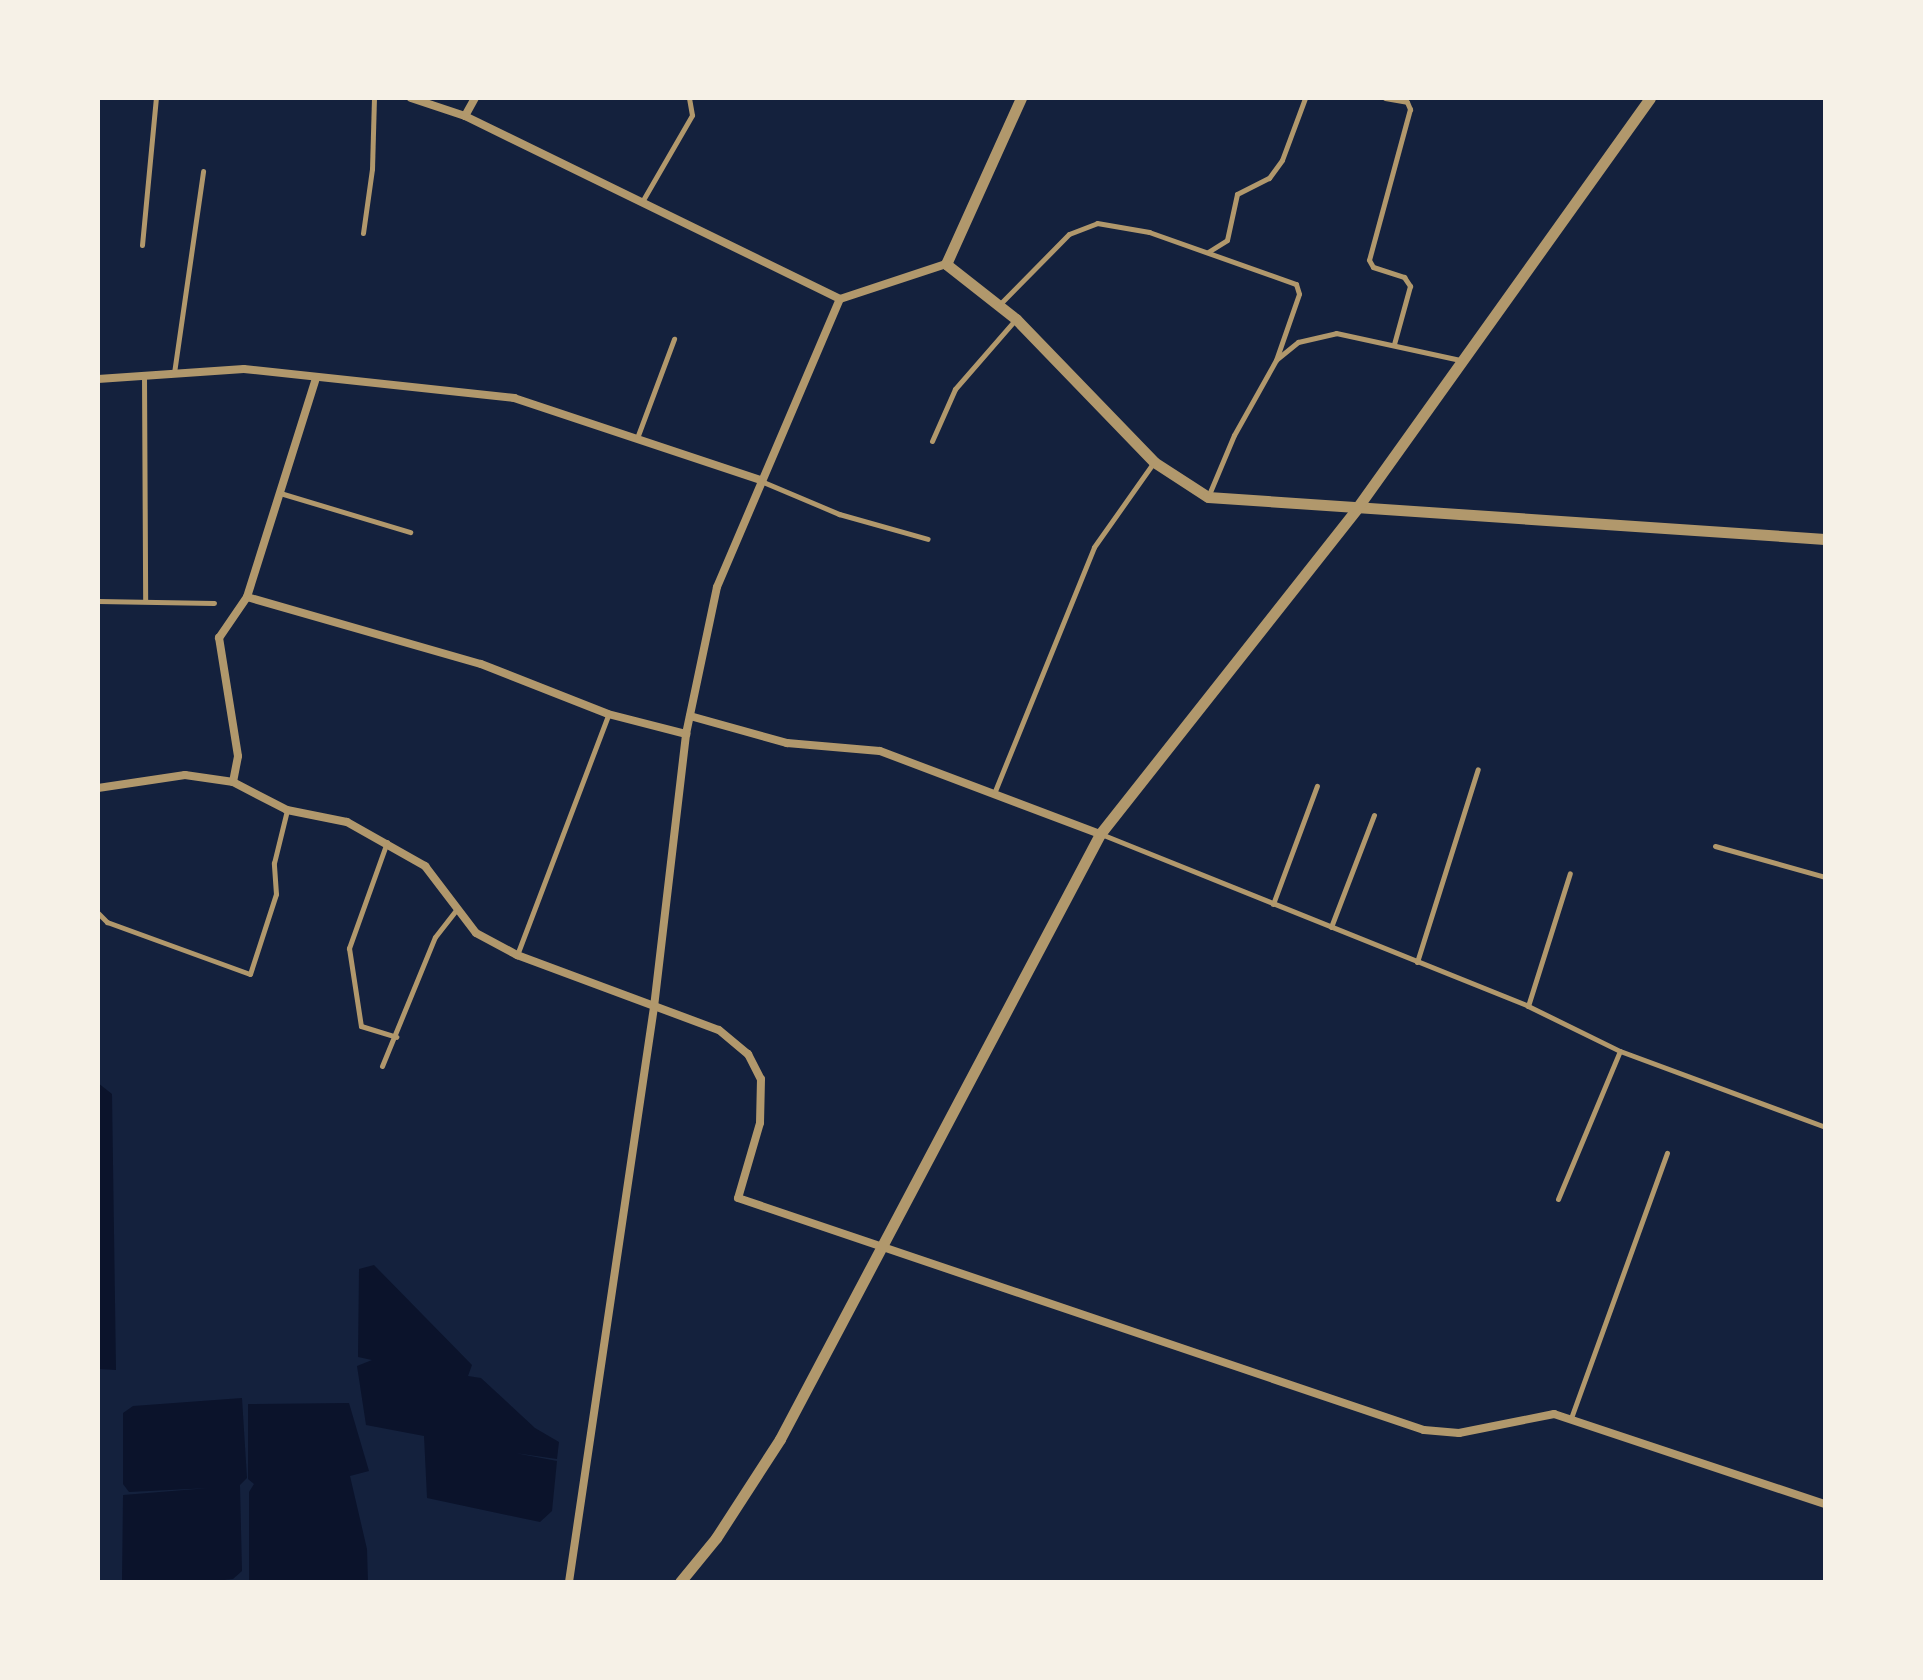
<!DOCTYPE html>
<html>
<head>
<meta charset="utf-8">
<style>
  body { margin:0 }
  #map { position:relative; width:1923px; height:1680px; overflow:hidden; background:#14213d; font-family:Roboto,sans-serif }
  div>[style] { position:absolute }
  .water>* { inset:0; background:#0b132b }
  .service>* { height:5px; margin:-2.5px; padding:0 2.5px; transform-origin:2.5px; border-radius:2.5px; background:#b1986c }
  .minor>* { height:8px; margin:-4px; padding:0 4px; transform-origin:4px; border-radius:4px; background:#b1986c }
  .tertiary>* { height:11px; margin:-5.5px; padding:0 5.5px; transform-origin:5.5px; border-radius:5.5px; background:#b1986c }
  span { translate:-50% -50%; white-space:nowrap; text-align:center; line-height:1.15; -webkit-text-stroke:6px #f6f1e7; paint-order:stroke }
  .frame { position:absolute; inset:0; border:100px solid #f6f1e7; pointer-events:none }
</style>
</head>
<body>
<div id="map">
  <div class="water">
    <i style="clip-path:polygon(98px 1083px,112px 1094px,116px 1370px,98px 1369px)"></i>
    <i style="clip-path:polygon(374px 1265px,472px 1365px,468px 1376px,481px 1378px,535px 1428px,559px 1442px,557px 1459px,515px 1453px,557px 1461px,552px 1511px,540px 1522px,427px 1498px,424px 1436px,366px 1425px,357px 1366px,372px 1360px,358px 1357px,359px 1269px)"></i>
    <i style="clip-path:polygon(242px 1398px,247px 1478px,240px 1485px,242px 1571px,233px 1579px,207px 1582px,122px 1582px,123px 1495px,209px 1488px,129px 1492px,123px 1484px,123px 1413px,133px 1406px)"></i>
    <i style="clip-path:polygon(349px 1403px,369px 1471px,350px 1476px,367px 1549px,368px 1582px,249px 1580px,249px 1492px,254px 1484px,248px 1479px,248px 1404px)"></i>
  </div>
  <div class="service">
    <i style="left:1385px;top:98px;width:22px;rotate:10deg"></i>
    <i style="left:1407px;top:102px;width:8px;rotate:67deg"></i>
    <i style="left:1410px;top:109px;width:156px;rotate:105.2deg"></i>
    <i style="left:1369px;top:260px;width:8px;rotate:60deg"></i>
    <i style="left:1373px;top:267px;width:33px;rotate:18deg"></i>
    <i style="left:1404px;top:277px;width:11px;rotate:56deg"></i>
    <i style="left:1410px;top:286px;width:60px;rotate:105.4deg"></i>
    <i style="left:643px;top:200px;width:98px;rotate:-60deg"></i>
    <i style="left:692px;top:115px;width:17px;rotate:-100deg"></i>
    <i style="left:363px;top:233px;width:65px;rotate:-82deg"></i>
    <i style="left:372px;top:169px;width:71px;rotate:-88.4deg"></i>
    <i style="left:142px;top:245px;width:148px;rotate:-84.6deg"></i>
    <i style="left:1208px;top:252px;width:22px;rotate:-32deg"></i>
    <i style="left:1227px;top:240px;width:47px;rotate:-77.7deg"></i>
    <i style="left:1237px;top:194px;width:36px;rotate:-27deg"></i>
    <i style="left:1269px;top:178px;width:22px;rotate:-54deg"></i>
    <i style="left:1282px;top:160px;width:66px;rotate:-69.6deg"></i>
    <i style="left:998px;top:306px;width:101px;rotate:-45.4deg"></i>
    <i style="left:1069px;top:234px;width:30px;rotate:-21deg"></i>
    <i style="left:1097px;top:223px;width:53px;rotate:9.8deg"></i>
    <i style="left:1149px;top:232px;width:156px;rotate:19.5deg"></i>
    <i style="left:1296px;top:284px;width:10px;rotate:73deg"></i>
    <i style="left:1299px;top:294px;width:70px;rotate:109.2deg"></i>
    <i style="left:1276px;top:360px;width:86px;rotate:119.2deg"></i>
    <i style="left:1234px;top:435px;width:67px;rotate:112.8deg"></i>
    <i style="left:1277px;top:359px;width:27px;rotate:-39deg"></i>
    <i style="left:1298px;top:342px;width:39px;rotate:-13deg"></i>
    <i style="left:1336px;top:333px;width:127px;rotate:12.3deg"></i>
    <i style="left:174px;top:373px;width:204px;rotate:-81.8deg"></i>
    <i style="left:144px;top:376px;width:225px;rotate:89.7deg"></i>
    <i style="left:637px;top:438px;width:106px;rotate:-69.5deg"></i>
    <i style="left:932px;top:441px;width:57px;rotate:-66.1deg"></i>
    <i style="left:955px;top:389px;width:91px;rotate:-49deg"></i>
    <i style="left:761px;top:481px;width:85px;rotate:22.9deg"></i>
    <i style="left:839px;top:514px;width:92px;rotate:15.7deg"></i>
    <i style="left:280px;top:493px;width:136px;rotate:16.7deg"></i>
    <i style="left:98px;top:601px;width:116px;rotate:1deg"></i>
    <i style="left:995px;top:791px;width:263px;rotate:-67.9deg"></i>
    <i style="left:1094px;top:547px;width:104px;rotate:-54.8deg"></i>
    <i style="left:1101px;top:834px;width:460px;rotate:21.9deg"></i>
    <i style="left:1528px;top:1006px;width:102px;rotate:26.1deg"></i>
    <i style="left:1620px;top:1051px;width:219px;rotate:20.3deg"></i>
    <i style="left:387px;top:842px;width:113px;rotate:109.7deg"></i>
    <i style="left:349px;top:948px;width:79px;rotate:81.3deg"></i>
    <i style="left:361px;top:1026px;width:37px;rotate:17deg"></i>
    <i style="left:1715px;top:846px;width:114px;rotate:15.7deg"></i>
    <i style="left:1273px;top:904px;width:126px;rotate:-69.6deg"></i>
    <i style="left:98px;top:913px;width:13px;rotate:45deg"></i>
    <i style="left:107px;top:922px;width:152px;rotate:20deg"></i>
    <i style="left:250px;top:974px;width:84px;rotate:-72deg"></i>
    <i style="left:276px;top:894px;width:31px;rotate:-94deg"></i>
    <i style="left:274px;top:863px;width:55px;rotate:-76.2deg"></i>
    <i style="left:1331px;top:927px;width:120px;rotate:-69deg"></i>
    <i style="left:517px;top:955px;width:257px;rotate:-69.2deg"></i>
    <i style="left:1417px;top:962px;width:202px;rotate:-72.5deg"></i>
    <i style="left:1528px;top:1006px;width:139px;rotate:-72.5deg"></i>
    <i style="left:382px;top:1066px;width:139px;rotate:-67.7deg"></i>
    <i style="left:435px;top:937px;width:36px;rotate:-52deg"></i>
    <i style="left:1558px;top:1199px;width:160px;rotate:-67.3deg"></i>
    <i style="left:1571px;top:1418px;width:282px;rotate:-70.1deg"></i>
  </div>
  <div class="minor">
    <i style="left:411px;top:98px;width:57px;rotate:18.4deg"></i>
    <i style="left:465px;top:116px;width:417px;rotate:26deg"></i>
    <i style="left:465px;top:116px;width:21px;rotate:-61deg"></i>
    <i style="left:98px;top:379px;width:146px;rotate:-3.9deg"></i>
    <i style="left:244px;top:369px;width:272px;rotate:6.1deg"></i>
    <i style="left:514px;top:398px;width:259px;rotate:18.4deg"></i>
    <i style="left:247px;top:597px;width:243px;rotate:16deg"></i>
    <i style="left:481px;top:664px;width:136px;rotate:21.5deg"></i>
    <i style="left:608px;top:714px;width:81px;rotate:14.4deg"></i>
    <i style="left:690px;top:716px;width:101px;rotate:15.6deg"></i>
    <i style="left:787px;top:743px;width:93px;rotate:4.9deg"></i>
    <i style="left:880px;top:751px;width:235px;rotate:20.7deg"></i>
    <i style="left:233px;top:782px;width:26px;rotate:-79deg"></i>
    <i style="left:238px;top:756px;width:120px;rotate:-99.1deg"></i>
    <i style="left:219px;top:638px;width:50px;rotate:-55.7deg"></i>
    <i style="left:247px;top:597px;width:230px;rotate:-72.5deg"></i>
    <i style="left:98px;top:788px;width:88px;rotate:-8.5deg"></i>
    <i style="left:185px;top:775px;width:49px;rotate:8.3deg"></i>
    <i style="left:233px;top:782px;width:61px;rotate:27.4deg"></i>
    <i style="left:287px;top:810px;width:61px;rotate:11.3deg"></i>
    <i style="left:347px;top:822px;width:90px;rotate:29.4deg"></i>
    <i style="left:425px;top:866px;width:84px;rotate:52.7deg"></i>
    <i style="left:476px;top:933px;width:47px;rotate:28.2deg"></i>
    <i style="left:517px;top:955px;width:215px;rotate:20.4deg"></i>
    <i style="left:719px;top:1030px;width:38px;rotate:40deg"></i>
    <i style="left:748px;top:1054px;width:28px;rotate:63deg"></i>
    <i style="left:761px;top:1079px;width:44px;rotate:91.3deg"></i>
    <i style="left:760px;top:1123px;width:78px;rotate:106.3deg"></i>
    <i style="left:738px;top:1198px;width:724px;rotate:18.69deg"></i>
    <i style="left:1424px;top:1430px;width:35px;rotate:5deg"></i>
    <i style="left:1459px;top:1433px;width:97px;rotate:-11.3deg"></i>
    <i style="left:1554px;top:1414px;width:286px;rotate:18.4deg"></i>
    <i style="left:569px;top:1582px;width:581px;rotate:-81.59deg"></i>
    <i style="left:654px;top:1007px;width:275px;rotate:-83.3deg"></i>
    <i style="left:686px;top:734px;width:150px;rotate:-78.1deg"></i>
    <i style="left:717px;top:587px;width:313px;rotate:-66.9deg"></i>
    <i style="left:840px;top:299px;width:112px;rotate:-18.3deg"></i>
  </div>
  <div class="tertiary">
    <i style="left:1021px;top:98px;width:182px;rotate:114.3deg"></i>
    <i style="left:946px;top:264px;width:89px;rotate:38.2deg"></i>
    <i style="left:1016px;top:319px;width:199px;rotate:46deg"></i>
    <i style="left:1154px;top:462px;width:64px;rotate:32.9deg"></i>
    <i style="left:1208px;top:497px;width:618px;rotate:3.89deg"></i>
    <i style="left:680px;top:1582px;width:57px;rotate:-50.7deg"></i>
    <i style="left:716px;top:1538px;width:118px;rotate:-57.1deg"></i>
    <i style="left:780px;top:1439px;width:684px;rotate:-62.12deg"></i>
    <i style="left:1100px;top:834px;width:415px;rotate:-51.7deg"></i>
    <i style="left:1357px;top:508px;width:504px;rotate:-54.45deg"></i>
  </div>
  <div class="frame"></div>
</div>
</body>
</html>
